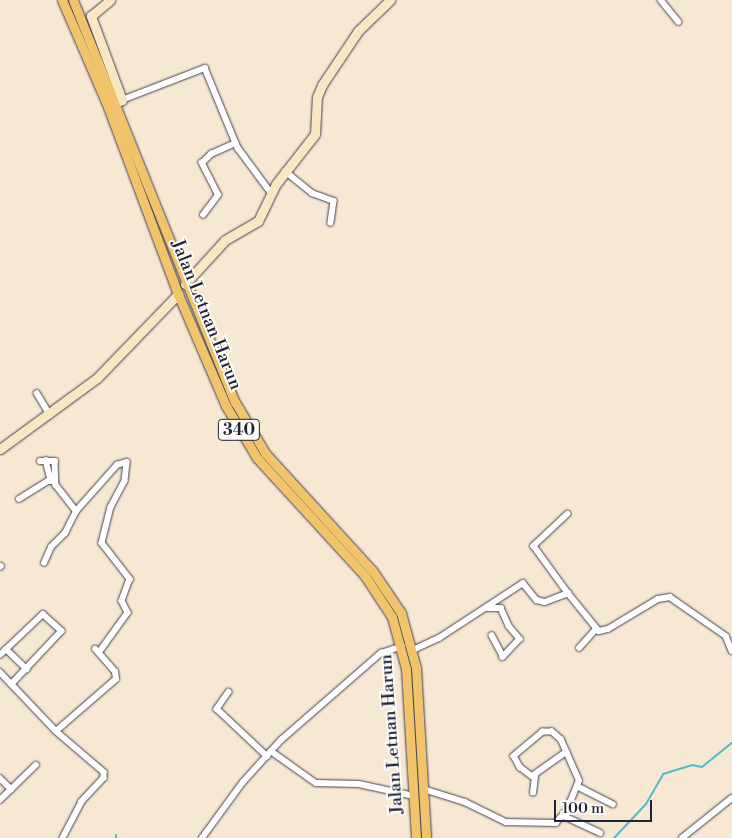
<!DOCTYPE html>
<html>
<head>
<meta charset="utf-8">
<style>
  body { margin:0 }
  #map { position:relative; width:732px; height:838px; overflow:hidden; background:#f7e8d3; font-family:"Libre Bodoni",serif }
  div>[style] { position:absolute }
  .stream>* { height:2px; margin:-1px; padding:0 1px; transform-origin:1px; border-radius:1px; background:#50bbcb }
  .roads { filter:drop-shadow(0 0 1px #424052) drop-shadow(0 0 1px #424052) }
  .street>* { height:5.5px; margin:-2.75px; padding:0 2.75px; transform-origin:2.75px; border-radius:2.75px; background:#fff }
  .secondary>* { height:9px; margin:-4.5px; padding:0 4.5px; transform-origin:4.5px; border-radius:4.5px; background:#f9e7c3 }
  .primary>* { height:9px; margin:-4.5px; padding:0 4.5px; transform-origin:4.5px; border-radius:4.5px; background:#f1c36a }
  span { translate:-50% -50%; white-space:nowrap; text-align:center; line-height:1.15; -webkit-text-stroke:4px #fdfcf7; paint-order:stroke }
  .shield-label span { padding:1px 4px; background:#fdfcf7; border:1px solid; border-radius:4px; -webkit-text-stroke-width:0 }
  .shield-label { font-size:16px; color:#22223b; font-weight:700 }
  .street-label { font-size:18px; color:#22223b }
  .scale { position:absolute; left:554px; top:800px; width:98px; height:22px; box-sizing:border-box; border:2px solid #22223b; border-top:0; padding-left:6px; font-size:15px; line-height:18px; white-space:nowrap; color:#22223b; -webkit-text-stroke:4px #fdfcf7; paint-order:stroke }
</style>
</head>
<body>
<div id="map">
  <div class="stream">
    <i style="left:116px;top:838px;width:3px;rotate:-90deg"></i>
    <i style="left:614px;top:838px;width:47px;rotate:-46.7deg"></i>
    <i style="left:646px;top:804px;width:34px;rotate:-60deg"></i>
    <i style="left:663px;top:774px;width:30px;rotate:-17deg"></i>
    <i style="left:692px;top:765px;width:10px;rotate:11deg"></i>
    <i style="left:702px;top:767px;width:38px;rotate:-39deg"></i>
  </div>
  <div class="roads">
    <div class="street">
      <i style="left:661px;top:0;width:28px;rotate:51deg"></i>
      <i style="left:122px;top:100px;width:89px;rotate:-21.1deg"></i>
      <i style="left:205px;top:68px;width:87px;rotate:67.6deg"></i>
      <i style="left:238px;top:148px;width:57px;rotate:53.5deg"></i>
      <i style="left:285px;top:171px;width:35px;rotate:39deg"></i>
      <i style="left:312px;top:193px;width:23px;rotate:20deg"></i>
      <i style="left:334px;top:201px;width:22px;rotate:98deg"></i>
      <i style="left:203px;top:215px;width:25px;rotate:-53deg"></i>
      <i style="left:218px;top:195px;width:36px;rotate:-117deg"></i>
      <i style="left:202px;top:163px;width:13px;rotate:-45deg"></i>
      <i style="left:211px;top:154px;width:27px;rotate:-24deg"></i>
      <i style="left:37px;top:393px;width:26px;rotate:59deg"></i>
      <i style="left:46px;top:460px;width:21px;rotate:76deg"></i>
      <i style="left:40px;top:461px;width:15px"></i>
      <i style="left:55px;top:461px;width:24px;rotate:88deg"></i>
      <i style="left:56px;top:485px;width:33px;rotate:52deg"></i>
      <i style="left:19px;top:499px;width:34px;rotate:-32deg"></i>
      <i style="left:48px;top:481px;width:7px"></i>
      <i style="left:568px;top:514px;width:47px;rotate:136.7deg"></i>
      <i style="left:534px;top:546px;width:58px;rotate:54.1deg"></i>
      <i style="left:44px;top:563px;width:17px;rotate:-66deg"></i>
      <i style="left:51px;top:547px;width:20px;rotate:-45deg"></i>
      <i style="left:65px;top:533px;width:25px;rotate:-63deg"></i>
      <i style="left:76px;top:511px;width:62px;rotate:-48.3deg"></i>
      <i style="left:117px;top:465px;width:10px;rotate:-17deg"></i>
      <i style="left:127px;top:462px;width:19px;rotate:96deg"></i>
      <i style="left:125px;top:481px;width:30px;rotate:118deg"></i>
      <i style="left:111px;top:507px;width:37px;rotate:104deg"></i>
      <i style="left:102px;top:543px;width:46px;rotate:52.1deg"></i>
      <i style="left:130px;top:579px;width:23px;rotate:110deg"></i>
      <i style="left:122px;top:601px;width:13px;rotate:63deg"></i>
      <i style="left:128px;top:613px;width:49px;rotate:125.9deg"></i>
      <i style="left:0;top:567px;width:1px;rotate:-45deg"></i>
      <i style="left:487px;top:608px;width:14px"></i>
      <i style="left:501px;top:608px;width:20px;rotate:66deg"></i>
      <i style="left:509px;top:626px;width:17px;rotate:50deg"></i>
      <i style="left:520px;top:639px;width:25px;rotate:133deg"></i>
      <i style="left:503px;top:657px;width:24px;rotate:-118deg"></i>
      <i style="left:579px;top:648px;width:25px;rotate:-48deg"></i>
      <i style="left:6px;top:649px;width:29px;rotate:44deg"></i>
      <i style="left:413px;top:650px;width:29px;rotate:-25deg"></i>
      <i style="left:439px;top:638px;width:100px;rotate:-33.2deg"></i>
      <i style="left:523px;top:583px;width:22px;rotate:51deg"></i>
      <i style="left:537px;top:600px;width:8px;rotate:14deg"></i>
      <i style="left:545px;top:602px;width:25px;rotate:-21deg"></i>
      <i style="left:568px;top:593px;width:49px;rotate:50.8deg"></i>
      <i style="left:599px;top:631px;width:9px;rotate:-13deg"></i>
      <i style="left:608px;top:629px;width:58px;rotate:-31deg"></i>
      <i style="left:658px;top:599px;width:12px;rotate:-9deg"></i>
      <i style="left:670px;top:597px;width:68px;rotate:34.9deg"></i>
      <i style="left:726px;top:636px;width:16px;rotate:68deg"></i>
      <i style="left:0;top:655px;width:59px;rotate:-43.6deg"></i>
      <i style="left:43px;top:614px;width:25px;rotate:42deg"></i>
      <i style="left:62px;top:631px;width:73px;rotate:133.3deg"></i>
      <i style="left:0;top:672px;width:81px;rotate:46.5deg"></i>
      <i style="left:56px;top:731px;width:63px;rotate:40.5deg"></i>
      <i style="left:104px;top:772px;width:6px;rotate:90deg"></i>
      <i style="left:104px;top:778px;width:33px;rotate:133deg"></i>
      <i style="left:82px;top:802px;width:41px;rotate:117.8deg"></i>
      <i style="left:229px;top:692px;width:21px;rotate:125deg"></i>
      <i style="left:217px;top:709px;width:69px;rotate:43.2deg"></i>
      <i style="left:56px;top:731px;width:79px;rotate:-40.9deg"></i>
      <i style="left:116px;top:679px;width:7px;rotate:-98deg"></i>
      <i style="left:115px;top:672px;width:30px;rotate:-131deg"></i>
      <i style="left:271px;top:751px;width:55px;rotate:35.4deg"></i>
      <i style="left:316px;top:783px;width:43px;rotate:1.3deg"></i>
      <i style="left:359px;top:784px;width:56px;rotate:12.3deg"></i>
      <i style="left:0;top:778px;width:16px;rotate:45deg"></i>
      <i style="left:579px;top:787px;width:38px;rotate:27deg"></i>
      <i style="left:423px;top:789px;width:44px;rotate:17.2deg"></i>
      <i style="left:465px;top:802px;width:46px;rotate:26deg"></i>
      <i style="left:506px;top:822px;width:50px;rotate:1.1deg"></i>
      <i style="left:556px;top:823px;width:17px;rotate:-50deg"></i>
      <i style="left:567px;top:810px;width:31px;rotate:-68deg"></i>
      <i style="left:579px;top:781px;width:45px;rotate:-113.7deg"></i>
      <i style="left:561px;top:740px;width:12px;rotate:-138deg"></i>
      <i style="left:552px;top:732px;width:9px;rotate:180deg"></i>
      <i style="left:543px;top:732px;width:38px;rotate:140deg"></i>
      <i style="left:514px;top:756px;width:13px;rotate:61deg"></i>
      <i style="left:520px;top:767px;width:15px;rotate:37deg"></i>
      <i style="left:532px;top:776px;width:42px;rotate:-35.2deg"></i>
      <i style="left:533px;top:793px;width:17px;rotate:-83deg"></i>
      <i style="left:0;top:800px;width:50px;rotate:-44.2deg"></i>
      <i style="left:564px;top:816px;width:40px;rotate:25deg"></i>
      <i style="left:202px;top:838px;width:69px;rotate:-53.8deg"></i>
      <i style="left:243px;top:782px;width:57px;rotate:-47.9deg"></i>
      <i style="left:281px;top:740px;width:133px;rotate:-41deg"></i>
      <i style="left:381px;top:653px;width:22px;rotate:-18deg"></i>
      <i style="left:682px;top:838px;width:64px;rotate:-38.7deg"></i>
    </div>
    <div class="secondary">
      <i style="left:108px;top:106px;width:15px;rotate:-23deg"></i>
      <i style="left:122px;top:100px;width:90px;rotate:-110.3deg"></i>
      <i style="left:91px;top:16px;width:25px;rotate:-40deg"></i>
      <i style="left:185px;top:284px;width:59px;rotate:-47.7deg"></i>
      <i style="left:225px;top:240px;width:38px;rotate:-30deg"></i>
      <i style="left:258px;top:221px;width:41px;rotate:-64.1deg"></i>
      <i style="left:276px;top:184px;width:63px;rotate:-52deg"></i>
      <i style="left:315px;top:134px;width:37px;rotate:-87deg"></i>
      <i style="left:317px;top:97px;width:13px;rotate:-67deg"></i>
      <i style="left:322px;top:85px;width:65px;rotate:-56.3deg"></i>
      <i style="left:358px;top:31px;width:45px;rotate:-44.1deg"></i>
      <i style="left:0;top:449px;width:120px;rotate:-36.2deg"></i>
      <i style="left:97px;top:378px;width:117px;rotate:-46deg"></i>
    </div>
    <div class="primary">
      <i style="left:62px;top:0;width:116px;rotate:66.7deg"></i>
      <i style="left:108px;top:107px;width:200px;rotate:69.5deg"></i>
      <i style="left:178px;top:294px;width:122px;rotate:66.8deg"></i>
      <i style="left:226px;top:406px;width:61px;rotate:59.2deg"></i>
      <i style="left:257px;top:458px;width:160px;rotate:47.5deg"></i>
      <i style="left:365px;top:576px;width:49px;rotate:56.6deg"></i>
      <i style="left:392px;top:617px;width:54px;rotate:74.9deg"></i>
      <i style="left:406px;top:669px;width:169px;rotate:86.6deg"></i>
      <i style="left:73px;top:0;width:433px;rotate:68.1deg"></i>
      <i style="left:235px;top:402px;width:59px;rotate:59.5deg"></i>
      <i style="left:265px;top:453px;width:159px;rotate:47.6deg"></i>
      <i style="left:372px;top:570px;width:52px;rotate:56deg"></i>
      <i style="left:401px;top:613px;width:57px;rotate:74.7deg"></i>
      <i style="left:416px;top:668px;width:170px;rotate:86.6deg"></i>
    </div>
  </div>
  <div class="shield-label">
    <span style="left:239px;top:430px">340</span>
  </div>
  <div class="street-label">
    <span style="left:206px;top:315px;rotate:68deg">Jalan Letnan Harun</span>
    <span style="left:392px;top:734px;rotate:-94deg">Jalan Letnan Harun</span>
  </div>
  <div class="scale">100 m</div>
</div>
</body>
</html>
